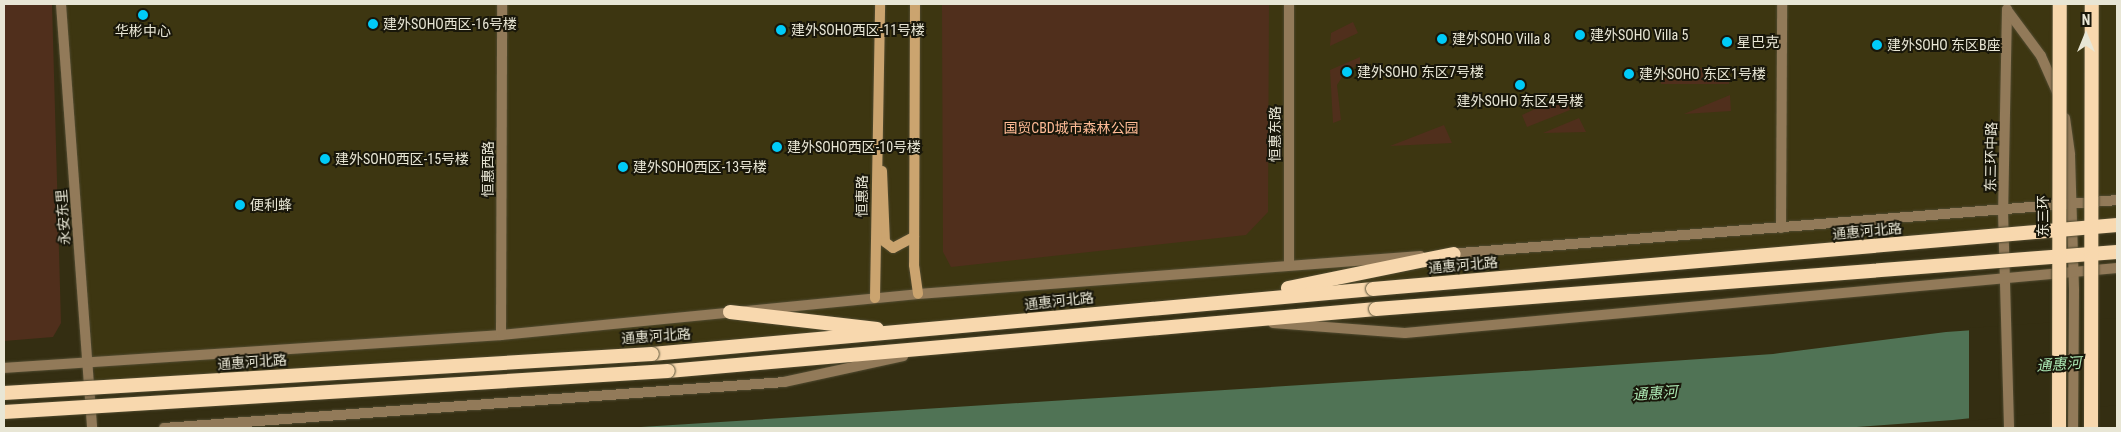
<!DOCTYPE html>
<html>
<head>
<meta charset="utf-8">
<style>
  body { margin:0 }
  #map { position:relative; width:2121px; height:432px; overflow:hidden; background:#342e12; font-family:"Roboto Condensed","Noto Sans SC",sans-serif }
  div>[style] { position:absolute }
  .built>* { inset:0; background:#3d3611 }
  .green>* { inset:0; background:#502f1c; transform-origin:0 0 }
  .water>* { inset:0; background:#507355 }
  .pier>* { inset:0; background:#342e12 }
  .roads { filter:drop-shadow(0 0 1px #514b31) drop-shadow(0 0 1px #514b31) }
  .minor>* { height:10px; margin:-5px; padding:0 5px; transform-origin:5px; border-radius:5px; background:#927a59 }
  .tertiary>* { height:10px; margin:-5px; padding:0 5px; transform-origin:5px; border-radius:5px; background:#927a59 }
  .secondary>* { height:10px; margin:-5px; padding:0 5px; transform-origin:5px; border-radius:5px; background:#cba46f }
  .trunk>* { height:14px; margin:-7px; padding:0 7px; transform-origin:7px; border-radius:7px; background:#f8d8ae }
  .bridges { filter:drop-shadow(0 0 1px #514b31) drop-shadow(0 0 1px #514b31) }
  .trunk-bridge>* { height:14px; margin:-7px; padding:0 7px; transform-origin:7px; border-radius:7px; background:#f8d8ae }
  .dots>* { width:14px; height:14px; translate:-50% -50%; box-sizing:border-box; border:2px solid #19170a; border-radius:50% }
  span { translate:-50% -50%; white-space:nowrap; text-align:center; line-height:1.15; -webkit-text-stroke:4px #19170a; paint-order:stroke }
  .poi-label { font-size:14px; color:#e8e6d5 }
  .left { translate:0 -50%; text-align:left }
  .park-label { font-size:14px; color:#ffbb96 }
  .street-label { font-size:14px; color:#e8e6d5 }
  .water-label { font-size:15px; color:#a9e4b0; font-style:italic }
  .frame { position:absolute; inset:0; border:5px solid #e8e6d5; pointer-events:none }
  .north { position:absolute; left:2061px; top:10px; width:50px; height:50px; -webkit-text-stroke:4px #19170a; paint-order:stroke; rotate:0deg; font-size:14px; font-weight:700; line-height:20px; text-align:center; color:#e8e6d5 }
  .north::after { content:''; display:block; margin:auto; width:18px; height:22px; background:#e8e6d5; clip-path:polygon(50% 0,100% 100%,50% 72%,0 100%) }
</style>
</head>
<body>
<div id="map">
  <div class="built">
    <i style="clip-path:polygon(62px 4px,2117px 4px,2117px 221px,1236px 299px,96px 391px)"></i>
  </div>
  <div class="green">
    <i style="clip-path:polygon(4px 4px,52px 4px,61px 323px,53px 337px,4px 341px)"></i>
    <i style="clip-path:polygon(942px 4px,1269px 4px,1268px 212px,1246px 235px,951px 267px,943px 252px)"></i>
    <i style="clip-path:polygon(1353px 22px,1358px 33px,1330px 46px,1331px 33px)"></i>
    <i style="clip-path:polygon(1360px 57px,1360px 64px,1346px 71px,1337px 85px,1341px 120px,1333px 123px,1330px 70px)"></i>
    <i style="left:1729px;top:68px;width:16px;height:68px;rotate:90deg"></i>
    <i style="clip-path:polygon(1730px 95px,1731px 111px,1684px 114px)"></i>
    <i style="clip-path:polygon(1564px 96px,1570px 110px,1527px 127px,1522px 115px)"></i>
    <i style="clip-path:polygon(1579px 118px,1586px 132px,1543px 133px)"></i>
    <i style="clip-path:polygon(1444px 125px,1452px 143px,1390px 146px)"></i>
  </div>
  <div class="water">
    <i style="clip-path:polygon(2117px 320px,2117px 403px,1953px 420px,1843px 428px,625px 428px,1554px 369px,1773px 354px,1946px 332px)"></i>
  </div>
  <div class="pier">
    <i style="clip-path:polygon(2117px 318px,2117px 405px,1969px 421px,1969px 328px)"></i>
  </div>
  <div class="roads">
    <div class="minor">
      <i style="left:1781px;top:228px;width:224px;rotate:-89.7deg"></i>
    </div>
    <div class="tertiary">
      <i style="left:61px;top:4px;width:425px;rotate:85.8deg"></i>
      <i style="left:2007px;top:9px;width:202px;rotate:91.1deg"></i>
      <i style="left:2003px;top:211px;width:217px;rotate:88.4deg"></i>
      <i style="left:2007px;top:10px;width:57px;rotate:53.5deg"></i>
      <i style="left:2041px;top:56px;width:39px;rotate:66deg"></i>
      <i style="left:2065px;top:118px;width:37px;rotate:82deg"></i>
      <i style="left:2070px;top:155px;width:135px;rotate:88.3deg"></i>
      <i style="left:2074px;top:290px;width:138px;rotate:90.4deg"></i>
      <i style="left:1448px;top:254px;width:671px;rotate:-4.61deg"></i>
      <i style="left:1289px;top:263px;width:259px;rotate:-90deg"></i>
      <i style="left:1273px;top:323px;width:132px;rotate:4.3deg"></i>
      <i style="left:1405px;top:333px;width:715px;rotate:-5.22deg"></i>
      <i style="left:501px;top:335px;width:331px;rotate:-89.8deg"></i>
      <i style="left:4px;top:368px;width:498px;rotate:-3.8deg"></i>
      <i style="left:501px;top:335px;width:419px;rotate:-5.6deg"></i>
      <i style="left:918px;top:294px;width:504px;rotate:-4.32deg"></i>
      <i style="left:164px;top:428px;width:622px;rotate:-4.24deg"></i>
      <i style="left:784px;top:382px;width:122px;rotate:-12.3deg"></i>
    </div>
    <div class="secondary">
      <i style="left:915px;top:4px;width:261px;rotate:90.2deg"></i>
      <i style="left:914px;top:265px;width:29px;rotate:82deg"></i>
      <i style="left:882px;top:171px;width:71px;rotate:87.6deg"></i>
      <i style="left:885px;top:242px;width:10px;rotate:37deg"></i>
      <i style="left:893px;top:248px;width:24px;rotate:-28deg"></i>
      <i style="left:875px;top:298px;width:294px;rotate:-89deg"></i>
    </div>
    <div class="trunk">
      <i style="left:1288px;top:288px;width:169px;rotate:-11.6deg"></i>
      <i style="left:730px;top:312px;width:148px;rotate:6.6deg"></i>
      <i style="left:652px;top:354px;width:724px;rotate:-5.15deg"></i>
      <i style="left:668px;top:371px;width:711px;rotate:-5deg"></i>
    </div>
  </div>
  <div class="bridges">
    <div class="trunk-bridge">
      <i style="left:1373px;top:289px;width:747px;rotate:-4.92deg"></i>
      <i style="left:1376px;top:309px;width:743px;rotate:-4.4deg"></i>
      <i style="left:4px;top:393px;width:649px;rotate:-3.44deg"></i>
      <i style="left:4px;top:412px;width:665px;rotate:-3.53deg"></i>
      <i style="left:2059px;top:428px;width:424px;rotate:-89.9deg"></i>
      <i style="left:2091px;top:428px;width:424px;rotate:-89.9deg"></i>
    </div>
  </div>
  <div class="dots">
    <i style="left:143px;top:15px;background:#00cbf8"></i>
    <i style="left:373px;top:24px;background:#00cbf8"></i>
    <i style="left:781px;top:30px;background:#00cbf8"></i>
    <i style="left:1580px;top:35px;background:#00cbf8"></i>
    <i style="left:1442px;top:39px;background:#00cbf8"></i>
    <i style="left:1727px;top:42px;background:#00cbf8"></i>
    <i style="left:1877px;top:45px;background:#00cbf8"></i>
    <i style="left:1347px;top:72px;background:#00cbf8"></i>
    <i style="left:1629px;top:74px;background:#00cbf8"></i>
    <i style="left:1520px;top:85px;background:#00cbf8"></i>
    <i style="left:777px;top:147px;background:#00cbf8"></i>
    <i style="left:325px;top:159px;background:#00cbf8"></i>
    <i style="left:623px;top:167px;background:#00cbf8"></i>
    <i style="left:240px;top:205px;background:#00cbf8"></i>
  </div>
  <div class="poi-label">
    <span class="left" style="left:383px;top:24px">建外SOHO西区-16号楼</span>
    <span class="left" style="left:791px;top:30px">建外SOHO西区-11号楼</span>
    <span style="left:143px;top:31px">华彬中心</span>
    <span class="left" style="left:1590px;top:35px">建外SOHO Villa 5</span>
    <span class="left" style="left:1452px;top:39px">建外SOHO Villa 8</span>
    <span class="left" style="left:1737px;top:42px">星巴克</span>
    <span class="left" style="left:1887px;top:45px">建外SOHO 东区B座</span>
    <span class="left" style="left:1357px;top:72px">建外SOHO 东区7号楼</span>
    <span class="left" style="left:1639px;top:74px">建外SOHO 东区1号楼</span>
    <span style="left:1520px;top:101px">建外SOHO 东区4号楼</span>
    <span class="left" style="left:787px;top:147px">建外SOHO西区-10号楼</span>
    <span class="left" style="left:335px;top:159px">建外SOHO西区-15号楼</span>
    <span class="left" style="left:633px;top:167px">建外SOHO西区-13号楼</span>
    <span class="left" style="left:250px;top:205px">便利蜂</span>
  </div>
  <div class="park-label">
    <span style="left:1071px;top:128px">国贸CBD城市森林公园</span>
  </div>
  <div class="street-label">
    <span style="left:1275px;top:134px;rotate:-90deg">恒惠东路</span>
    <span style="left:1991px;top:157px;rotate:-89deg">东三环中路</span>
    <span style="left:488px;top:169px;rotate:-90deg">恒惠西路</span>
    <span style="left:862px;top:196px;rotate:-90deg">恒惠路</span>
    <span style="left:2043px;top:216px;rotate:-90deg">东三环</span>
    <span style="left:63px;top:217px;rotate:-94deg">永安东里</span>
    <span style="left:1867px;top:231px;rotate:-5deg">通惠河北路</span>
    <span style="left:1463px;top:265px;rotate:-5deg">通惠河北路</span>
    <span style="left:1059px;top:301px;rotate:-6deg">通惠河北路</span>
    <span style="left:656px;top:336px;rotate:-4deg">通惠河北路</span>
    <span style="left:252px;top:362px;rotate:-4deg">通惠河北路</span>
  </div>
  <div class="water-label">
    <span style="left:2059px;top:365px;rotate:-4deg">通惠河</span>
    <span style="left:1655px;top:394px;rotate:-4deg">通惠河</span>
  </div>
  <div class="frame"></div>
  <div class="north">N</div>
</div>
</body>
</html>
